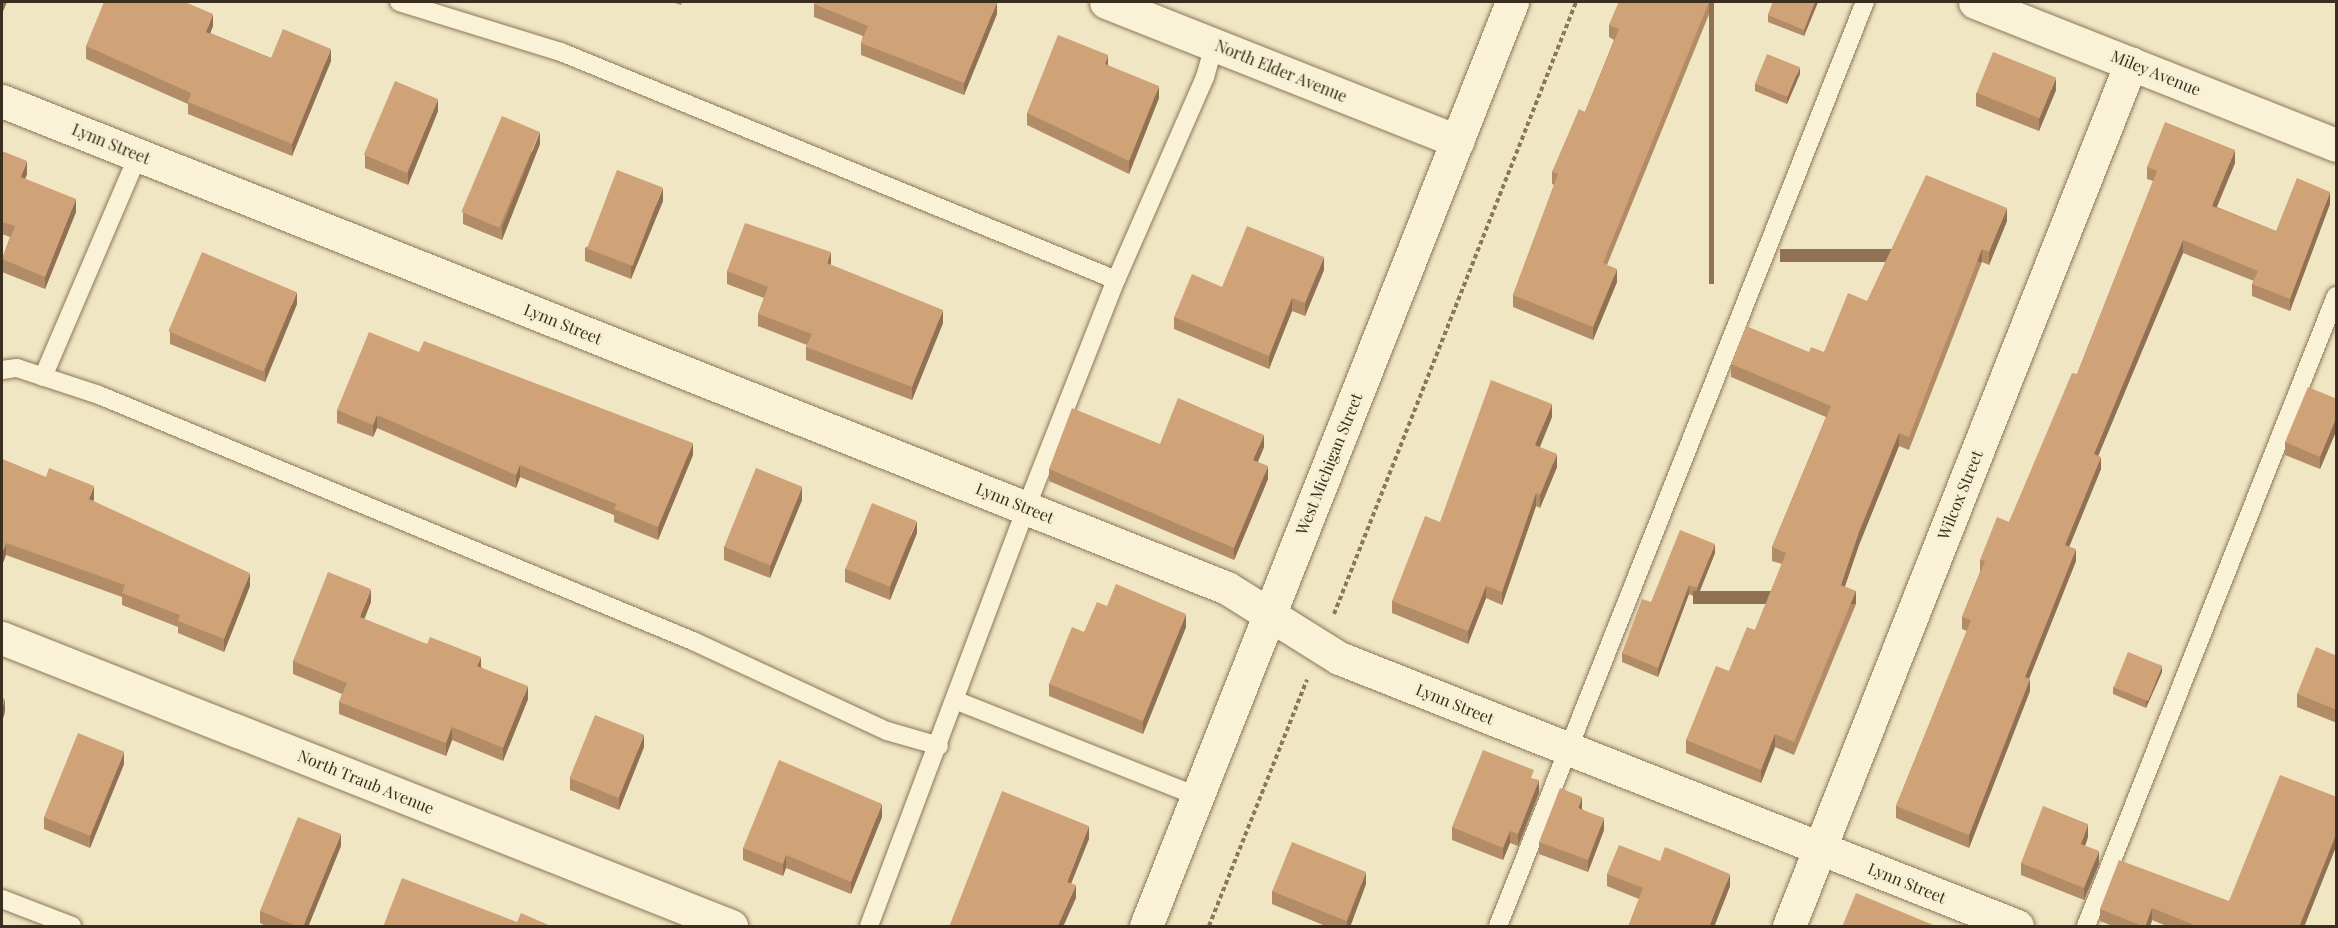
<!DOCTYPE html>
<html>
<head>
<meta charset="utf-8">
<style>
  body { margin:0 }
  #map { position:relative; width:2338px; height:928px; overflow:hidden; background:#f0e6c3; font-family:"Playfair Display",serif }
  div>[style] { position:absolute }
  .path>* { height:4px; margin-top:-2px; transform-origin:0; background:repeating-linear-gradient(90deg,#8b7759 0 4.5px,transparent 0 7.5px) }
  .roads { filter:drop-shadow(0 0 2px #8b7759) drop-shadow(0 0 2px #8b7759) }
  .service>* { height:18px; margin:-9px; padding:0 9px; transform-origin:9px; border-radius:9px; background:#faf2d7 }
  .minor>* { height:33px; margin:-16.5px; padding:0 16.5px; transform-origin:16.5px; border-radius:16.5px; background:#faf2d7 }
  .secondary>* { height:33px; margin:-16.5px; padding:0 16.5px; transform-origin:16.5px; border-radius:16.5px; background:#faf2d7 }
  .wall>* { inset:0; background:#b28b67 }
  .shaded-wall>* { inset:0; background:#917154; transform-origin:0 0 }
  .building>* { inset:0; background:#cfa278; transform-origin:0 0 }
  span { translate:-50% -50%; white-space:nowrap; text-align:center; line-height:1.15; -webkit-text-stroke:4.5px #f7efd3; paint-order:stroke }
  .street-label { font-size:16px; color:#3a2e1e }
  .frame { position:absolute; inset:0; border:3px solid #3a2e1e; pointer-events:none }
</style>
</head>
<body>
<div id="map">
  <div class="path">
    <i style="left:1334px;top:614px;width:658px;rotate:-68.42deg"></i>
    <i style="left:1209px;top:926px;width:265px;rotate:-68.3deg"></i>
  </div>
  <div class="roads">
    <div class="service">
      <i style="left:399px;top:2px;width:170px;rotate:17.2deg"></i>
      <i style="left:561px;top:52px;width:600px;rotate:22.33deg"></i>
      <i style="left:2px;top:370px;width:15px;rotate:-8deg"></i>
      <i style="left:17px;top:368px;width:86px;rotate:18.2deg"></i>
      <i style="left:99px;top:395px;width:643px;rotate:22.5deg"></i>
      <i style="left:693px;top:641px;width:214px;rotate:24.9deg"></i>
      <i style="left:887px;top:731px;width:54px;rotate:16.1deg"></i>
      <i style="left:43px;top:377px;width:241px;rotate:-66.8deg"></i>
      <i style="left:957px;top:701px;width:258px;rotate:21.6deg"></i>
      <i style="left:2px;top:899px;width:75px;rotate:21.1deg"></i>
      <i style="left:869px;top:926px;width:447px;rotate:-69.4deg"></i>
      <i style="left:1026px;top:508px;width:245px;rotate:-68.5deg"></i>
      <i style="left:1116px;top:280px;width:222px;rotate:-66.3deg"></i>
      <i style="left:1205px;top:77px;width:33px;rotate:-74deg"></i>
      <i style="left:1498px;top:926px;width:994px;rotate:-68.34deg"></i>
      <i style="left:2086px;top:926px;width:678px;rotate:-68.36deg"></i>
    </div>
    <div class="minor">
      <i style="left:1106px;top:2px;width:378px;rotate:21.6deg"></i>
      <i style="left:1975px;top:2px;width:388px;rotate:21.6deg"></i>
      <i style="left:2px;top:101px;width:1318px;rotate:21.68deg"></i>
      <i style="left:1227px;top:588px;width:132px;rotate:32deg"></i>
      <i style="left:1339px;top:658px;width:729px;rotate:21.57deg"></i>
      <i style="left:2px;top:638px;width:784px;rotate:21.56deg"></i>
      <i style="left:1789px;top:926px;width:928px;rotate:-68.38deg"></i>
    </div>
    <div class="secondary">
      <i style="left:1146px;top:926px;width:994px;rotate:-68.39deg"></i>
    </div>
  </div>
  <div class="wall">
    <i style="clip-path:polygon(672px 2px,682px 2px,681px 5px)"></i>
    <i style="clip-path:polygon(1619px 2px,1714px 2px,1607px 265px,1617px 282px,1593px 340px,1513px 307px,1513px 295px,1554px 185px,1552px 184px,1552px 172px,1585px 112px,1614px 40px,1609px 37px,1609px 25px)"></i>
    <i style="clip-path:polygon(1773px 2px,1818px 2px,1804px 36px,1768px 22px,1768px 15px)"></i>
    <i style="clip-path:polygon(814px 4px,997px 14px,964px 95px,861px 55px,861px 43px,863px 36px,814px 17px)"></i>
    <i style="clip-path:polygon(213px 26px,210px 33px,271px 58px,331px 61px,292px 156px,188px 114px,188px 104px,86px 59px,86px 46px)"></i>
    <i style="clip-path:polygon(1108px 65px,1159px 98px,1129px 174px,1027px 125px,1027px 113px)"></i>
    <i style="clip-path:polygon(1800px 74px,1787px 104px,1755px 91px,1755px 84px)"></i>
    <i style="clip-path:polygon(2056px 90px,2039px 131px,1976px 106px,1976px 93px)"></i>
    <i style="clip-path:polygon(438px 111px,408px 185px,365px 168px,365px 155px)"></i>
    <i style="clip-path:polygon(540px 144px,502px 240px,463px 224px,463px 212px)"></i>
    <i style="clip-path:polygon(2px 151px,27px 174px,25px 179px,76px 212px,45px 289px,2px 272px,2px 259px,10px 237px,2px 234px)"></i>
    <i style="clip-path:polygon(2235px 163px,2217px 207px,2276px 231px,2330px 204px,2290px 311px,2252px 296px,2252px 284px,2254px 281px,2183px 253px,2098px 456px,2101px 469px,2069px 547px,2076px 561px,2029px 679px,2030px 691px,1969px 848px,1896px 818px,1896px 806px,1967px 631px,1962px 629px,1962px 617px,1980px 572px,1980px 560px,2009px 522px,2077px 374px,2153px 181px,2147px 179px,2147px 167px)"></i>
    <i style="clip-path:polygon(663px 201px,631px 279px,585px 261px,585px 248px)"></i>
    <i style="clip-path:polygon(2007px 221px,1989px 265px,1982px 262px,1909px 450px,1899px 446px,1859px 545px,1845px 586px,1856px 604px,1794px 755px,1775px 747px,1761px 783px,1686px 753px,1686px 740px,1755px 630px,1782px 564px,1772px 561px,1772px 547px,1826px 417px,1731px 377px,1731px 364px,1809px 352px,1824px 352px,1867px 301px)"></i>
    <i style="clip-path:polygon(831px 265px,943px 323px,912px 400px,806px 360px,806px 347px,807px 345px,758px 326px,758px 314px,764px 298px,727px 284px,727px 271px)"></i>
    <i style="clip-path:polygon(1324px 270px,1305px 316px,1292px 311px,1269px 369px,1174px 329px,1174px 317px,1222px 287px)"></i>
    <i style="clip-path:polygon(297px 304px,265px 382px,170px 344px,170px 332px)"></i>
    <i style="clip-path:polygon(2337px 399px,2337px 429px,2320px 469px,2285px 455px,2285px 442px)"></i>
    <i style="clip-path:polygon(337px 410px,693px 455px,658px 540px,614px 522px,614px 515px,520px 477px,516px 488px,377px 428px,373px 437px,337px 423px)"></i>
    <i style="clip-path:polygon(1552px 417px,1540px 447px,1557px 467px,1540px 508px,1536px 506px,1502px 605px,1486px 598px,1468px 644px,1392px 613px,1392px 601px,1440px 522px)"></i>
    <i style="clip-path:polygon(1160px 444px,1264px 447px,1258px 462px,1268px 479px,1234px 560px,1049px 481px,1049px 469px)"></i>
    <i style="clip-path:polygon(2px 459px,94px 499px,93px 501px,250px 586px,224px 652px,178px 633px,178px 627px,122px 605px,122px 597px,6px 555px)"></i>
    <i style="clip-path:polygon(802px 500px,770px 578px,724px 560px,724px 547px)"></i>
    <i style="clip-path:polygon(917px 533px,890px 600px,845px 582px,845px 569px)"></i>
    <i style="clip-path:polygon(1715px 553px,1697px 598px,1689px 594px,1658px 677px,1622px 662px,1622px 653px,1651px 602px)"></i>
    <i style="clip-path:polygon(371px 602px,364px 619px,481px 667px,528px 699px,503px 761px,452px 740px,446px 756px,339px 714px,339px 702px,342px 694px,293px 674px,293px 661px)"></i>
    <i style="clip-path:polygon(1107px 606px,1186px 627px,1143px 734px,1049px 696px,1049px 684px,1084px 632px)"></i>
    <i style="clip-path:polygon(2337px 656px,2337px 723px,2297px 707px,2297px 694px)"></i>
    <i style="clip-path:polygon(2162px 672px,2146px 708px,2113px 694px,2113px 687px)"></i>
    <i style="clip-path:polygon(644px 747px,619px 810px,570px 790px,570px 778px)"></i>
    <i style="clip-path:polygon(124px 764px,90px 848px,44px 829px,44px 817px)"></i>
    <i style="clip-path:polygon(1534px 779px,1539px 793px,1518px 846px,1510px 843px,1503px 860px,1452px 840px,1452px 827px)"></i>
    <i style="clip-path:polygon(2337px 797px,2337px 844px,2304px 927px,2169px 927px,2152px 920px,2150px 927px,2115px 927px,2100px 921px,2100px 909px,2229px 901px)"></i>
    <i style="clip-path:polygon(1582px 809px,1604px 830px,1588px 872px,1539px 854px,1539px 842px)"></i>
    <i style="clip-path:polygon(882px 817px,851px 894px,786px 868px,783px 876px,743px 860px,743px 848px)"></i>
    <i style="clip-path:polygon(2088px 837px,2085px 846px,2099px 864px,2084px 900px,2021px 875px,2021px 863px)"></i>
    <i style="clip-path:polygon(341px 846px,308px 927px,268px 927px,260px 923px,260px 911px)"></i>
    <i style="clip-path:polygon(1660px 861px,1730px 886px,1714px 927px,1628px 927px,1639px 899px,1607px 886px,1607px 874px)"></i>
    <i style="clip-path:polygon(1366px 884px,1350px 927px,1328px 927px,1272px 904px,1272px 891px)"></i>
  </div>
  <div class="shaded-wall">
    <i style="clip-path:polygon(2px 2px,7px 2px,2px 14px)"></i>
    <i style="clip-path:polygon(997px 2px,997px 14px,964px 95px,964px 83px)"></i>
    <i style="left:1709px;top:2px;width:5px;height:282px"></i>
    <i style="clip-path:polygon(1815px 2px,1818px 2px,1804px 36px,1804px 30px)"></i>
    <i style="clip-path:polygon(213px 14px,213px 26px,206px 44px,206px 32px)"></i>
    <i style="clip-path:polygon(331px 49px,331px 61px,292px 156px,292px 144px)"></i>
    <i style="clip-path:polygon(1108px 55px,1108px 68px,1105px 64px)"></i>
    <i style="clip-path:polygon(1800px 67px,1800px 74px,1787px 104px,1787px 97px)"></i>
    <i style="clip-path:polygon(2056px 78px,2056px 90px,2039px 131px,2039px 119px)"></i>
    <i style="clip-path:polygon(1159px 86px,1159px 98px,1129px 174px,1129px 161px)"></i>
    <i style="clip-path:polygon(438px 99px,438px 111px,408px 185px,408px 172px)"></i>
    <i style="clip-path:polygon(540px 132px,540px 144px,502px 240px,502px 227px)"></i>
    <i style="clip-path:polygon(2235px 150px,2235px 163px,2212px 218px,2212px 206px)"></i>
    <i style="clip-path:polygon(27px 161px,27px 174px,21px 190px,21px 177px)"></i>
    <i style="clip-path:polygon(663px 188px,663px 201px,631px 279px,631px 267px)"></i>
    <i style="clip-path:polygon(2330px 192px,2330px 204px,2290px 311px,2290px 299px)"></i>
    <i style="clip-path:polygon(76px 199px,76px 212px,45px 289px,45px 277px)"></i>
    <i style="clip-path:polygon(2007px 208px,2007px 221px,1989px 265px,1989px 252px)"></i>
    <i style="clip-path:polygon(2183px 240px,2183px 253px,2094px 466px,2094px 454px)"></i>
    <i style="left:1982px;top:249px;width:13px;height:202px;rotate:90deg"></i>
    <i style="clip-path:polygon(831px 252px,831px 265px,827px 276px,827px 263px)"></i>
    <i style="clip-path:polygon(1324px 257px,1324px 270px,1305px 316px,1305px 303px)"></i>
    <i style="clip-path:polygon(1617px 269px,1617px 282px,1593px 340px,1593px 327px)"></i>
    <i style="clip-path:polygon(297px 292px,297px 304px,265px 382px,265px 370px)"></i>
    <i style="clip-path:polygon(1292px 298px,1292px 311px,1269px 369px,1269px 356px)"></i>
    <i style="clip-path:polygon(943px 310px,943px 323px,912px 400px,912px 387px)"></i>
    <i style="clip-path:polygon(1552px 404px,1552px 417px,1535px 458px,1535px 445px)"></i>
    <i style="clip-path:polygon(377px 415px,377px 428px,373px 437px,373px 425px)"></i>
    <i style="clip-path:polygon(2337px 416px,2337px 429px,2320px 469px,2320px 457px)"></i>
    <i style="clip-path:polygon(1899px 433px,1899px 446px,1859px 545px,1841px 598px,1841px 585px,1859px 532px)"></i>
    <i style="clip-path:polygon(1264px 435px,1264px 447px,1253px 473px,1253px 460px)"></i>
    <i style="clip-path:polygon(693px 443px,693px 455px,658px 540px,658px 527px)"></i>
    <i style="clip-path:polygon(1557px 454px,1557px 467px,1540px 508px,1540px 495px)"></i>
    <i style="clip-path:polygon(2101px 457px,2101px 469px,2065px 557px,2065px 545px)"></i>
    <i style="clip-path:polygon(520px 465px,520px 477px,516px 488px,516px 475px)"></i>
    <i style="clip-path:polygon(1268px 466px,1268px 479px,1234px 560px,1234px 548px)"></i>
    <i style="clip-path:polygon(94px 486px,94px 499px,89px 512px,89px 499px)"></i>
    <i style="clip-path:polygon(802px 487px,802px 500px,770px 578px,770px 566px)"></i>
    <i style="clip-path:polygon(1536px 493px,1536px 506px,1502px 605px,1502px 592px)"></i>
    <i style="clip-path:polygon(917px 521px,917px 533px,890px 600px,890px 587px)"></i>
    <i style="clip-path:polygon(6px 543px,6px 555px,2px 566px,2px 553px)"></i>
    <i style="clip-path:polygon(1715px 544px,1715px 553px,1697px 598px,1697px 588px)"></i>
    <i style="clip-path:polygon(2076px 549px,2076px 561px,2025px 689px,2025px 677px)"></i>
    <i style="clip-path:polygon(250px 573px,250px 586px,224px 652px,224px 639px)"></i>
    <i style="clip-path:polygon(1689px 585px,1689px 594px,1658px 677px,1658px 668px)"></i>
    <i style="clip-path:polygon(1486px 586px,1486px 598px,1468px 644px,1468px 631px)"></i>
    <i style="clip-path:polygon(371px 589px,371px 602px,360px 630px,360px 617px)"></i>
    <i style="left:1856px;top:591px;width:13px;height:163px;rotate:90deg"></i>
    <i style="clip-path:polygon(1186px 614px,1186px 627px,1143px 734px,1143px 721px)"></i>
    <i style="clip-path:polygon(481px 657px,481px 670px,477px 666px)"></i>
    <i style="clip-path:polygon(2162px 666px,2162px 672px,2146px 708px,2146px 702px)"></i>
    <i style="clip-path:polygon(2030px 679px,2030px 691px,1969px 848px,1969px 835px)"></i>
    <i style="clip-path:polygon(528px 686px,528px 699px,503px 761px,503px 748px)"></i>
    <i style="clip-path:polygon(5px 699px,5px 712px,2px 722px,2px 709px)"></i>
    <i style="clip-path:polygon(452px 727px,452px 740px,446px 756px,446px 743px)"></i>
    <i style="clip-path:polygon(1775px 734px,1775px 747px,1761px 783px,1761px 770px)"></i>
    <i style="clip-path:polygon(644px 735px,644px 747px,619px 810px,619px 797px)"></i>
    <i style="clip-path:polygon(124px 752px,124px 764px,90px 848px,90px 835px)"></i>
    <i style="clip-path:polygon(1539px 780px,1539px 793px,1518px 846px,1518px 834px)"></i>
    <i style="clip-path:polygon(1582px 797px,1582px 810px,1578px 808px)"></i>
    <i style="clip-path:polygon(882px 804px,882px 817px,851px 894px,851px 882px)"></i>
    <i style="clip-path:polygon(1604px 818px,1604px 830px,1588px 872px,1588px 860px)"></i>
    <i style="clip-path:polygon(2088px 824px,2088px 837px,2081px 857px,2081px 844px)"></i>
    <i style="clip-path:polygon(1089px 826px,1089px 839px,1067px 894px,1067px 882px)"></i>
    <i style="clip-path:polygon(1510px 831px,1510px 843px,1503px 860px,1503px 848px)"></i>
    <i style="clip-path:polygon(2337px 832px,2337px 844px,2304px 927px,2299px 927px)"></i>
    <i style="clip-path:polygon(341px 834px,341px 846px,308px 927px,303px 927px)"></i>
    <i style="clip-path:polygon(2099px 851px,2099px 864px,2084px 900px,2084px 888px)"></i>
    <i style="clip-path:polygon(786px 855px,786px 868px,783px 876px,783px 864px)"></i>
    <i style="clip-path:polygon(1366px 872px,1366px 884px,1350px 927px,1347px 927px,1347px 922px)"></i>
    <i style="clip-path:polygon(1730px 874px,1730px 886px,1714px 927px,1709px 927px)"></i>
    <i style="clip-path:polygon(1076px 885px,1076px 898px,1063px 927px,1057px 927px)"></i>
    <i style="clip-path:polygon(2152px 908px,2152px 920px,2150px 927px,2145px 927px)"></i>
  </div>
  <div class="building">
    <i style="clip-path:polygon(104px 2px,185px 2px,213px 14px,206px 32px,271px 58px,283px 29px,331px 49px,292px 144px,188px 102px,191px 93px,86px 46px)"></i>
    <i style="clip-path:polygon(815px 2px,997px 2px,964px 83px,861px 43px,868px 26px,814px 4px)"></i>
    <i style="clip-path:polygon(1619px 2px,1709px 2px,1603px 263px,1617px 269px,1593px 327px,1513px 295px,1558px 174px,1552px 172px,1579px 109px,1585px 112px,1619px 29px,1609px 25px)"></i>
    <i style="clip-path:polygon(1773px 2px,1815px 2px,1804px 30px,1768px 15px)"></i>
    <i style="clip-path:polygon(1058px 35px,1108px 55px,1105px 64px,1159px 86px,1129px 161px,1027px 113px)"></i>
    <i style="left:1993px;top:52px;width:68px;height:44px;rotate:22deg"></i>
    <i style="left:1767px;top:54px;width:35px;height:32px;rotate:22deg"></i>
    <i style="left:395px;top:81px;width:47px;height:80px;rotate:23deg"></i>
    <i style="left:502px;top:116px;width:41px;height:104px;rotate:23deg"></i>
    <i style="clip-path:polygon(2165px 122px,2235px 150px,2212px 206px,2276px 231px,2297px 178px,2330px 192px,2290px 299px,2252px 284px,2258px 271px,2183px 240px,2094px 454px,2101px 457px,2065px 545px,2076px 549px,2025px 677px,2030px 679px,1969px 835px,1896px 806px,1971px 620px,1962px 617px,1985px 561px,1980px 560px,1997px 517px,2009px 522px,2072px 373px,2077px 374px,2157px 171px,2147px 167px)"></i>
    <i style="clip-path:polygon(2px 151px,27px 161px,21px 177px,76px 199px,45px 277px,2px 259px,15px 226px,2px 222px)"></i>
    <i style="left:617px;top:170px;width:49px;height:84px;rotate:21deg"></i>
    <i style="clip-path:polygon(1926px 175px,2007px 208px,1989px 252px,1982px 249px,1909px 437px,1899px 433px,1859px 532px,1841px 585px,1856px 591px,1794px 742px,1775px 734px,1761px 770px,1686px 740px,1716px 666px,1729px 671px,1747px 627px,1755px 630px,1786px 553px,1772px 547px,1831px 406px,1731px 364px,1746px 326px,1809px 352px,1811px 347px,1824px 352px,1848px 293px,1867px 301px)"></i>
    <i style="clip-path:polygon(745px 223px,831px 252px,827px 263px,943px 310px,912px 387px,806px 347px,812px 334px,758px 314px,768px 287px,727px 271px)"></i>
    <i style="clip-path:polygon(1247px 226px,1324px 257px,1305px 303px,1292px 298px,1269px 356px,1174px 317px,1192px 274px,1222px 287px)"></i>
    <i style="left:202px;top:252px;width:103px;height:86px;rotate:23deg"></i>
    <i style="clip-path:polygon(369px 332px,419px 352px,424px 341px,693px 443px,658px 527px,614px 509px,616px 504px,520px 465px,516px 475px,377px 415px,373px 425px,337px 410px)"></i>
    <i style="clip-path:polygon(1491px 380px,1552px 404px,1535px 445px,1557px 454px,1540px 495px,1536px 493px,1502px 592px,1486px 586px,1468px 631px,1392px 601px,1425px 516px,1440px 522px)"></i>
    <i style="clip-path:polygon(2308px 387px,2337px 399px,2337px 416px,2320px 457px,2285px 442px)"></i>
    <i style="clip-path:polygon(1178px 398px,1264px 435px,1253px 460px,1268px 466px,1234px 548px,1049px 469px,1072px 408px,1160px 444px)"></i>
    <i style="clip-path:polygon(2px 459px,46px 477px,49px 468px,94px 486px,89px 499px,250px 573px,224px 639px,178px 621px,180px 615px,122px 593px,125px 585px,6px 543px,2px 553px)"></i>
    <i style="left:756px;top:468px;width:50px;height:85px;rotate:22deg"></i>
    <i style="left:872px;top:503px;width:48px;height:71px;rotate:22deg"></i>
    <i style="clip-path:polygon(1680px 530px,1715px 544px,1697px 588px,1689px 585px,1658px 668px,1622px 653px,1642px 599px,1651px 602px)"></i>
    <i style="clip-path:polygon(328px 572px,371px 589px,360px 617px,427px 644px,430px 637px,481px 657px,477px 666px,528px 686px,503px 748px,452px 727px,446px 743px,339px 702px,347px 683px,293px 661px)"></i>
    <i style="clip-path:polygon(1116px 584px,1186px 614px,1143px 721px,1049px 684px,1072px 627px,1084px 632px,1097px 602px,1107px 606px)"></i>
    <i style="clip-path:polygon(2316px 647px,2337px 656px,2337px 710px,2297px 694px)"></i>
    <i style="left:2128px;top:652px;width:37px;height:38px;rotate:22deg"></i>
    <i style="clip-path:polygon(2px 698px,5px 699px,2px 709px)"></i>
    <i style="left:595px;top:715px;width:53px;height:68px;rotate:22deg"></i>
    <i style="left:78px;top:733px;width:50px;height:91px;rotate:22deg"></i>
    <i style="clip-path:polygon(1483px 750px,1534px 770px,1531px 778px,1539px 780px,1518px 834px,1510px 831px,1503px 848px,1452px 827px)"></i>
    <i style="clip-path:polygon(779px 760px,882px 804px,851px 882px,786px 855px,783px 864px,743px 848px)"></i>
    <i style="clip-path:polygon(2280px 775px,2337px 797px,2337px 832px,2299px 927px,2199px 927px,2152px 908px,2145px 927px,2100px 909px,2119px 860px,2229px 901px)"></i>
    <i style="clip-path:polygon(1560px 788px,1582px 797px,1578px 808px,1604px 818px,1588px 860px,1539px 842px)"></i>
    <i style="clip-path:polygon(1002px 791px,1089px 826px,1067px 882px,1076px 885px,1057px 927px,949px 927px)"></i>
    <i style="clip-path:polygon(2043px 806px,2088px 824px,2081px 844px,2099px 851px,2084px 888px,2021px 863px)"></i>
    <i style="clip-path:polygon(298px 817px,341px 834px,303px 927px,299px 927px,260px 911px)"></i>
    <i style="left:1292px;top:842px;width:80px;height:53px;rotate:22deg"></i>
    <i style="clip-path:polygon(1619px 845px,1660px 861px,1665px 847px,1730px 874px,1709px 927px,1628px 927px,1643px 888px,1607px 874px)"></i>
    <i style="clip-path:polygon(402px 878px,517px 922px,521px 913px,553px 927px,383px 927px)"></i>
    <i style="clip-path:polygon(1856px 893px,1938px 927px,1842px 927px)"></i>
  </div>
  <div class="street-label">
    <span style="left:1281px;top:71px;rotate:22deg">North Elder Avenue</span>
    <span style="left:2156px;top:73px;rotate:22deg">Miley Avenue</span>
    <span style="left:111px;top:144px;rotate:22deg">Lynn Street</span>
    <span style="left:563px;top:324px;rotate:22deg">Lynn Street</span>
    <span style="left:1329px;top:464px;rotate:-68deg">West Michigan Street</span>
    <span style="left:1960px;top:495px;rotate:-68deg">Wilcox Street</span>
    <span style="left:1015px;top:503px;rotate:22deg">Lynn Street</span>
    <span style="left:1455px;top:704px;rotate:22deg">Lynn Street</span>
    <span style="left:366px;top:782px;rotate:22deg">North Traub Avenue</span>
    <span style="left:1907px;top:883px;rotate:22deg">Lynn Street</span>
  </div>
  <div class="frame"></div>
</div>
</body>
</html>
